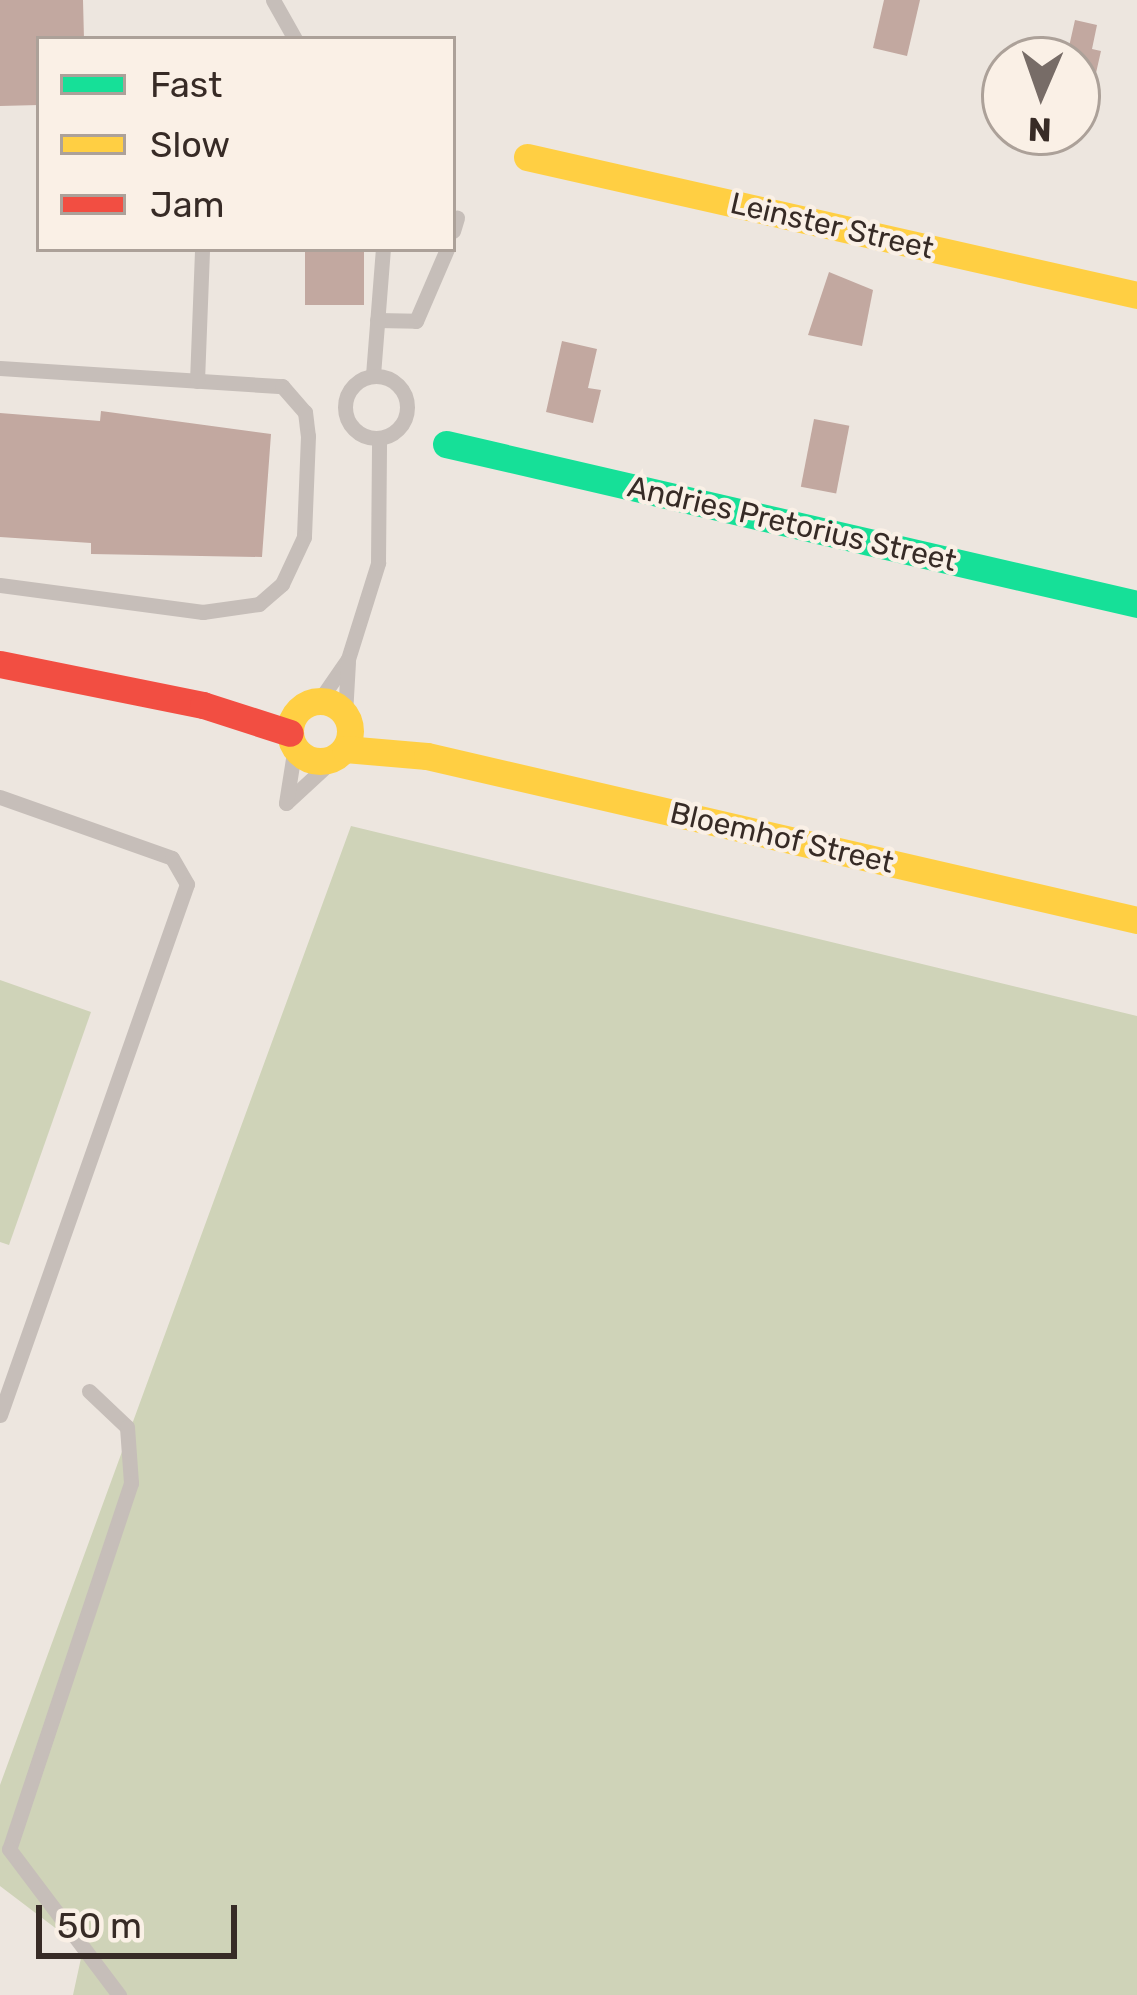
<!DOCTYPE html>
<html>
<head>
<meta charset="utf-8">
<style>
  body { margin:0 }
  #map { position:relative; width:1137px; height:1995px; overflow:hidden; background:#ede6df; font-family:Rubik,sans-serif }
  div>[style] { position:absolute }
  .green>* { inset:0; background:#cfd3b8 }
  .building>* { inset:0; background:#c2a8a0; transform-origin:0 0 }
  .lane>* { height:15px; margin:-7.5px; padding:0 7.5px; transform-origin:7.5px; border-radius:7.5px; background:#c6beb9 }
  .lane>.ring { margin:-7.5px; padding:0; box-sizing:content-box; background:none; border:15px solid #c6beb9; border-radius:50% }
  .fast>* { height:27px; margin:-13.5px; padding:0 13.5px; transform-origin:13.5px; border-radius:13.5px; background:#16e098 }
  .slow>* { height:27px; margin:-13.5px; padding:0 13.5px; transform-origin:13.5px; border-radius:13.5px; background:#ffcf43 }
  .slow>.ring { margin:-13.5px; padding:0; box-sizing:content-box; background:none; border:27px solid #ffcf43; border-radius:50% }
  .jam>* { height:27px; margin:-13.5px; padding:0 13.5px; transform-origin:13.5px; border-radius:13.5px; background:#f24e42 }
  span { translate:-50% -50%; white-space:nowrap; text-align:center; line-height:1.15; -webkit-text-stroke:9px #faf0e6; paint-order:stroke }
  .street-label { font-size:30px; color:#372b26 }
  .legend { position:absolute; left:36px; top:36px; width:420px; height:216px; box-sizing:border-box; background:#faf0e6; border:3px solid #aca199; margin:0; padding:15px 21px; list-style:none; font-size:36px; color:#372b26 }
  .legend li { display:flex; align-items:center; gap:24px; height:60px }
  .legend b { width:60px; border:3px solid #aca199 }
  .north { position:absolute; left:981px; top:36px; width:120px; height:120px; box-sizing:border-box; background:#faf0e6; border:3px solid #aca199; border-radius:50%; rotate:182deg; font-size:33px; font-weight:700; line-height:48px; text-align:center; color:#372b26 }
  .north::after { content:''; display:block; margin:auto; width:42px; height:54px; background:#776c67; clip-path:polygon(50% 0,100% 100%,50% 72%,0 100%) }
  .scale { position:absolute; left:36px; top:1905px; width:201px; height:54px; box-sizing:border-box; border:6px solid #372b26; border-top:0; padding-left:15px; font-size:36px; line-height:42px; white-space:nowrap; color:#372b26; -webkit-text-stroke:9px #faf0e6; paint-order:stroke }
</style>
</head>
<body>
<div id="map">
  <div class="green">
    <i style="clip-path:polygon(351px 826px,1137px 1016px,1137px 1995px,73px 1995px,83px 1949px,0 1886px,0 1785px)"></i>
    <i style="clip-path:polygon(0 980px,91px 1012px,9px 1245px,0 1242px)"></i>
  </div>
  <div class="building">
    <i style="clip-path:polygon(0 0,83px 0,84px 39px,39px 39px,39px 105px,0 106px)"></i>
    <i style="clip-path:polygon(884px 0,920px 0,907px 56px,873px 48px)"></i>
    <i style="clip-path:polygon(1075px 20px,1097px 25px,1092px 49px,1101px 51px,1086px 117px,1077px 116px,1077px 60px,1066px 60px)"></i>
    <i style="left:305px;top:249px;width:59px;height:56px"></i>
    <i style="clip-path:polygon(829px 272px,873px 290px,862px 346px,808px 335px)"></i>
    <i style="clip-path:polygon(562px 341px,597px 349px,588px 388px,601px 390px,593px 423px,546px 412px)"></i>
    <i style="clip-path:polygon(101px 411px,271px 434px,262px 557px,91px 554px,91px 543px,0 537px,0 413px,100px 421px)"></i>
    <i style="left:814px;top:419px;width:36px;height:69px;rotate:11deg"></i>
  </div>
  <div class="lane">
    <i style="left:273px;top:0;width:45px;rotate:60.6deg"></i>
    <i style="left:453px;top:231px;width:14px;rotate:-73deg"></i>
    <i style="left:377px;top:320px;width:39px;rotate:1deg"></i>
    <i style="left:416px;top:321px;width:78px;rotate:-66.7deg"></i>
    <i style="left:0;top:368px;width:283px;rotate:3.7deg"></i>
    <i style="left:282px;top:386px;width:35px;rotate:49deg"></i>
    <i style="left:305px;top:412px;width:24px;rotate:83deg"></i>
    <i style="left:308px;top:436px;width:101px;rotate:92.3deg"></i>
    <i style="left:304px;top:537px;width:52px;rotate:115.1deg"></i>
    <i style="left:282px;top:584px;width:30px;rotate:139deg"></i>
    <i style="left:259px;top:604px;width:57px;rotate:171.9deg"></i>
    <i style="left:203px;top:612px;width:205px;rotate:-172.4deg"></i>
    <i style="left:373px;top:375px;width:126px;rotate:-85.5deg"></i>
    <i class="ring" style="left:345px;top:376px;width:47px;height:47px"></i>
    <i style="left:197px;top:381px;width:132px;rotate:-87.8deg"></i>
    <i style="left:319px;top:701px;width:51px;rotate:-55.4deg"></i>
    <i style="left:348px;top:659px;width:101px;rotate:-72.6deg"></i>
    <i style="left:378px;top:563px;width:124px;rotate:-89.5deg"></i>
    <i style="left:345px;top:714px;width:52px;rotate:-86.7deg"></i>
    <i style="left:0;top:797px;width:182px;rotate:19.5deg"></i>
    <i style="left:172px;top:858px;width:30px;rotate:60deg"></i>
    <i style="left:187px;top:884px;width:563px;rotate:109.4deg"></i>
    <i style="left:286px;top:803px;width:69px;rotate:-42.7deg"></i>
    <i style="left:286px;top:803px;width:58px;rotate:-81deg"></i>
    <i style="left:89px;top:1391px;width:52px;rotate:43.5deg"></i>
    <i style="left:127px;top:1427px;width:56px;rotate:85.9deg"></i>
    <i style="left:131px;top:1483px;width:386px;rotate:108.4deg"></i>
    <i style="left:9px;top:1849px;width:183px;rotate:53deg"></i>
  </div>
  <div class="fast">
    <i style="left:446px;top:444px;width:709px;rotate:13.04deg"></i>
  </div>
  <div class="slow">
    <i style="left:527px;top:157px;width:625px;rotate:12.75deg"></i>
    <i class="ring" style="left:290px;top:701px;width:33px;height:33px"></i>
    <i style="left:345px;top:749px;width:82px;rotate:4.9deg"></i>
    <i style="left:427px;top:756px;width:729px;rotate:13.01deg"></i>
  </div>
  <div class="jam">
    <i style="left:0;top:664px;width:207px;rotate:11.4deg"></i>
    <i style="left:203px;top:705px;width:91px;rotate:17.8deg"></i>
  </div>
  <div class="street-label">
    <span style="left:832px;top:226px;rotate:13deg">Leinster Street</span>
    <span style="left:792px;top:524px;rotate:13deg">Andries Pretorius Street</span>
    <span style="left:782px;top:838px;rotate:13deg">Bloemhof Street</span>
  </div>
  <ul class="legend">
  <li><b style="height:15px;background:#16e098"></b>Fast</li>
  <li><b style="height:15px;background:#ffcf43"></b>Slow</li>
  <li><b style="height:15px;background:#f24e42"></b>Jam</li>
  </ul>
  <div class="north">N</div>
  <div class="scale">50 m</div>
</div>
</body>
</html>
